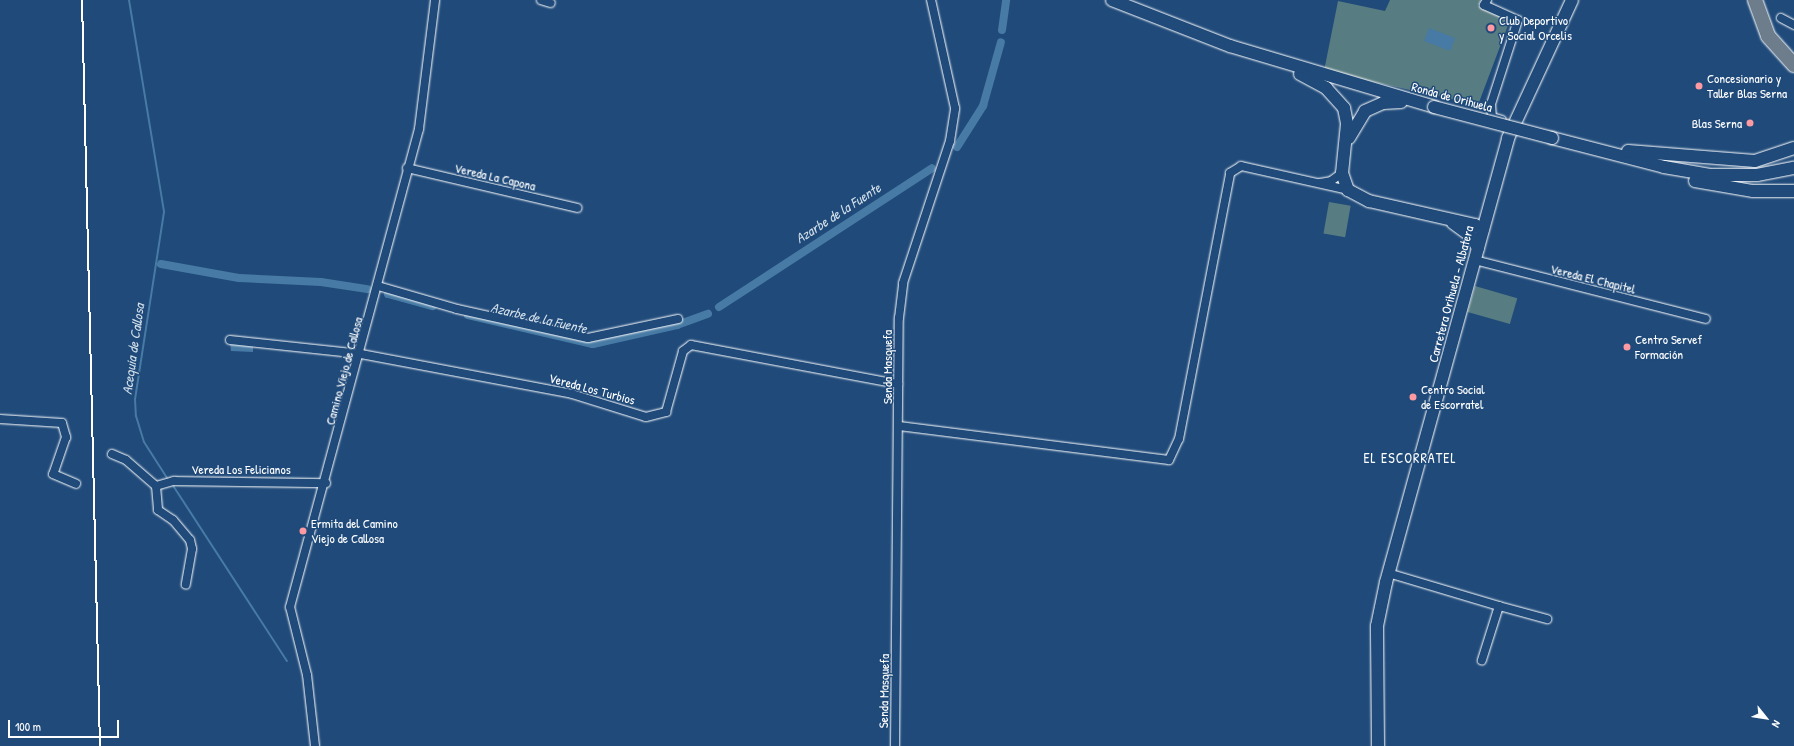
<!DOCTYPE html>
<html>
<head>
<meta charset="utf-8">
<style>
  body { margin:0 }
  #map { position:relative; width:1794px; height:746px; overflow:hidden; background:#1f4a7a; font-family:"Patrick Hand",sans-serif }
  div>[style] { position:absolute }
  .green>* { inset:0; background:#577c81; transform-origin:0 0 }
  .water>* { inset:0; background:#477aa4; transform-origin:0 0 }
  .stream>* { height:2px; margin:-1px; padding:0 1px; transform-origin:1px; border-radius:1px; background:#477aa4 }
  .canal>* { height:8px; margin:-4px; padding:0 4px; transform-origin:4px; border-radius:4px; background:#477aa4 }
  .roads { filter:drop-shadow(0 0 1px #fff) drop-shadow(0 0 1px #fff) }
  .minor>* { height:8px; margin:-4px; padding:0 4px; transform-origin:4px; border-radius:4px; background:#1f4a7a }
  .secondary>* { height:12px; margin:-6px; padding:0 6px; transform-origin:6px; border-radius:6px; background:#1f4a7a }
  .trunk>* { height:14px; margin:-7px; padding:0 7px; transform-origin:7px; border-radius:7px; background:#6d7d8c }
  .rail>* { height:2px; margin:-1px; padding:0 1px; transform-origin:1px; border-radius:1px; background:#fff }
  .bridges { filter:drop-shadow(0 0 1px #fff) drop-shadow(0 0 1px #fff) }
  .secondary-bridge>* { height:12px; margin:-6px; padding:0 6px; transform-origin:6px; border-radius:6px; background:#1f4a7a }
  .dots>* { width:11px; height:11px; translate:-50% -50%; box-sizing:border-box; border:2px solid #1f4a7a; border-radius:50% }
  span { translate:-50% -50%; white-space:nowrap; text-align:center; line-height:1.15; -webkit-text-stroke:3px #1f4a7a; paint-order:stroke }
  .poi-label { font-size:13px; color:#fff }
  .left { translate:0 -50%; text-align:left }
  .right { translate:-100% -50%; text-align:right }
  .street-label { font-size:13px; color:#fff }
  .water-label { font-size:14px; color:#d1dee8; font-style:italic }
  .neighbourhood-label { font-size:14px; color:#fff; letter-spacing:1px }
  .north { position:absolute; left:1746px; top:698px; width:40px; height:40px; -webkit-text-stroke:3px #1f4a7a; paint-order:stroke; rotate:120deg; font-size:11px; font-weight:700; line-height:16px; text-align:center; color:#fff }
  .north::after { content:''; display:block; margin:auto; width:14px; height:18px; background:#fff; clip-path:polygon(50% 0,100% 100%,50% 72%,0 100%) }
  .scale { position:absolute; left:8px; top:720px; width:111px; height:18px; box-sizing:border-box; border:2px solid #fff; border-top:0; padding-left:5px; font-size:12px; line-height:14px; white-space:nowrap; color:#fff; -webkit-text-stroke:3px #1f4a7a; paint-order:stroke }
</style>
</head>
<body>
<div id="map">
  <div class="green">
    <i style="clip-path:polygon(1390px 0,1481px 0,1478px 6px,1510px 20px,1478px 105px,1324px 71px,1338px 1px,1385px 11px)"></i>
    <i style="left:1329px;top:202px;width:22px;height:32px;rotate:10deg"></i>
    <i style="left:1475px;top:286px;width:44px;height:27px;rotate:16deg"></i>
  </div>
  <div class="water">
    <i style="left:1429px;top:28px;width:28px;height:14px;rotate:21deg"></i>
    <i style="clip-path:polygon(230px 343px,253px 345px,253px 352px,231px 351px)"></i>
  </div>
  <div class="stream">
    <i style="left:129px;top:0;width:215px;rotate:80.6deg"></i>
    <i style="left:164px;top:212px;width:189px;rotate:98.8deg"></i>
    <i style="left:135px;top:399px;width:17px;rotate:87deg"></i>
    <i style="left:136px;top:416px;width:27px;rotate:73deg"></i>
    <i style="left:144px;top:442px;width:46px;rotate:57.3deg"></i>
    <i style="left:172px;top:484px;width:211px;rotate:57deg"></i>
  </div>
  <div class="canal">
    <i style="left:1002px;top:30px;width:30px;rotate:-82deg"></i>
    <i style="left:957px;top:147px;width:49px;rotate:-57.6deg"></i>
    <i style="left:983px;top:106px;width:66px;rotate:-74.3deg"></i>
    <i style="left:161px;top:264px;width:79px;rotate:10.2deg"></i>
    <i style="left:239px;top:278px;width:82px;rotate:2.8deg"></i>
    <i style="left:321px;top:282px;width:47px;rotate:8.7deg"></i>
    <i style="left:388px;top:294px;width:46px;rotate:15.3deg"></i>
    <i style="left:719px;top:307px;width:254px;rotate:-33.1deg"></i>
    <i style="left:468px;top:315px;width:128px;rotate:13.1deg"></i>
    <i style="left:593px;top:344px;width:86px;rotate:-12.7deg"></i>
    <i style="left:677px;top:325px;width:33px;rotate:-20deg"></i>
  </div>
  <div class="roads">
    <div class="minor">
      <i style="left:541px;top:0;width:10px;rotate:17deg"></i>
      <i style="left:1487px;top:0;width:6px;rotate:121deg"></i>
      <i style="left:1484px;top:5px;width:37px;rotate:24deg"></i>
      <i style="left:1518px;top:20px;width:88px;rotate:107.8deg"></i>
      <i style="left:1491px;top:104px;width:13px;rotate:86deg"></i>
      <i style="left:1492px;top:117px;width:10px;rotate:17deg"></i>
      <i style="left:1781px;top:18px;width:15px;rotate:28deg"></i>
      <i style="left:407px;top:168px;width:175px;rotate:13.2deg"></i>
      <i style="left:1320px;top:183px;width:11px;rotate:-10deg"></i>
      <i style="left:1331px;top:181px;width:14px;rotate:-36deg"></i>
      <i style="left:1475px;top:260px;width:238px;rotate:14.3deg"></i>
      <i style="left:378px;top:286px;width:82px;rotate:16.2deg"></i>
      <i style="left:457px;top:309px;width:134px;rotate:12.5deg"></i>
      <i style="left:588px;top:338px;width:92px;rotate:-11.9deg"></i>
      <i style="left:230px;top:340px;width:132px;rotate:6.1deg"></i>
      <i style="left:361px;top:354px;width:215px;rotate:10.7deg"></i>
      <i style="left:572px;top:394px;width:77px;rotate:17.3deg"></i>
      <i style="left:646px;top:417px;width:21px;rotate:-14deg"></i>
      <i style="left:666px;top:412px;width:63px;rotate:-74.4deg"></i>
      <i style="left:683px;top:351px;width:10px;rotate:-37deg"></i>
      <i style="left:691px;top:345px;width:211px;rotate:10.7deg"></i>
      <i style="left:0;top:419px;width:62px;rotate:3.7deg"></i>
      <i style="left:62px;top:423px;width:15px;rotate:74deg"></i>
      <i style="left:66px;top:437px;width:39px;rotate:109deg"></i>
      <i style="left:53px;top:474px;width:25px;rotate:23deg"></i>
      <i style="left:899px;top:426px;width:272px;rotate:7.2deg"></i>
      <i style="left:1169px;top:460px;width:23px;rotate:-65deg"></i>
      <i style="left:1179px;top:439px;width:271px;rotate:-79.1deg"></i>
      <i style="left:1230px;top:173px;width:13px;rotate:-32deg"></i>
      <i style="left:1241px;top:166px;width:110px;rotate:12.6deg"></i>
      <i style="left:112px;top:454px;width:15px;rotate:23deg"></i>
      <i style="left:126px;top:460px;width:40px;rotate:41deg"></i>
      <i style="left:156px;top:486px;width:24px;rotate:85deg"></i>
      <i style="left:158px;top:510px;width:18px;rotate:34deg"></i>
      <i style="left:173px;top:520px;width:26px;rotate:50deg"></i>
      <i style="left:190px;top:540px;width:9px;rotate:77deg"></i>
      <i style="left:192px;top:549px;width:36px;rotate:100deg"></i>
      <i style="left:156px;top:486px;width:19px;rotate:-16deg"></i>
      <i style="left:174px;top:481px;width:152px;rotate:0.8deg"></i>
      <i style="left:1388px;top:573px;width:116px;rotate:16.6deg"></i>
      <i style="left:1499px;top:606px;width:57px;rotate:107.5deg"></i>
      <i style="left:1499px;top:606px;width:50px;rotate:15.2deg"></i>
      <i style="left:315px;top:746px;width:71px;rotate:-96.4deg"></i>
      <i style="left:307px;top:675px;width:70px;rotate:-104deg"></i>
      <i style="left:290px;top:607px;width:495px;rotate:-74.9deg"></i>
      <i style="left:419px;top:129px;width:130px;rotate:-82.9deg"></i>
      <i style="left:895px;top:746px;width:428px;rotate:-89.5deg"></i>
      <i style="left:899px;top:318px;width:35px;rotate:-83deg"></i>
      <i style="left:903px;top:283px;width:150px;rotate:-71.7deg"></i>
      <i style="left:950px;top:141px;width:33px;rotate:-81deg"></i>
      <i style="left:955px;top:108px;width:111px;rotate:-102.5deg"></i>
    </div>
    <div class="secondary">
      <i style="left:1112px;top:0;width:127px;rotate:21.3deg"></i>
      <i style="left:1230px;top:46px;width:213px;rotate:16.6deg"></i>
      <i style="left:1300px;top:74px;width:30px;rotate:28deg"></i>
      <i style="left:1326px;top:88px;width:27px;rotate:48deg"></i>
      <i style="left:1344px;top:108px;width:16px;rotate:79deg"></i>
      <i style="left:1347px;top:124px;width:49px;rotate:95.8deg"></i>
      <i style="left:1342px;top:173px;width:18px;rotate:71deg"></i>
      <i style="left:1348px;top:190px;width:24px;rotate:28deg"></i>
      <i style="left:1369px;top:201px;width:109px;rotate:12.8deg"></i>
      <i style="left:1475px;top:225px;width:9px;rotate:32deg"></i>
      <i style="left:1349px;top:138px;width:31px;rotate:-59deg"></i>
      <i style="left:1365px;top:111px;width:20px;rotate:-24deg"></i>
      <i style="left:1383px;top:103px;width:18px;rotate:-3deg"></i>
      <i style="left:1552px;top:138px;width:116px;rotate:14.5deg"></i>
      <i style="left:1664px;top:167px;width:48px;rotate:9.7deg"></i>
      <i style="left:1711px;top:175px;width:46px"></i>
      <i style="left:1757px;top:175px;width:38px;rotate:-11deg"></i>
      <i style="left:1628px;top:151px;width:127px;rotate:4.5deg"></i>
      <i style="left:1755px;top:161px;width:41px;rotate:-18.4deg"></i>
      <i style="left:1695px;top:181px;width:59px;rotate:9.8deg"></i>
      <i style="left:1753px;top:191px;width:41px"></i>
      <i style="left:1453px;top:223px;width:22px;rotate:36deg"></i>
      <i style="left:1471px;top:236px;width:14px;rotate:60deg"></i>
      <i style="left:1378px;top:746px;width:120px;rotate:-90.5deg"></i>
      <i style="left:1377px;top:626px;width:45px;rotate:-78.4deg"></i>
      <i style="left:1386px;top:582px;width:460px;rotate:-74.6deg"></i>
      <i style="left:1508px;top:138px;width:152px;rotate:-65.1deg"></i>
    </div>
    <div class="trunk">
      <i style="left:1755px;top:0;width:38px;rotate:70deg"></i>
      <i style="left:1768px;top:36px;width:39px;rotate:48deg"></i>
    </div>
  </div>
  <div class="rail">
    <i style="left:82px;top:0;width:746px;rotate:88.62deg"></i>
  </div>
  <div class="bridges">
    <div class="secondary-bridge">
      <i style="left:1434px;top:107px;width:122px;rotate:14.7deg"></i>
    </div>
  </div>
  <div class="dots">
    <i style="left:1491px;top:28px;background:#ff9aa2"></i>
    <i style="left:1699px;top:86px;background:#ff9aa2"></i>
    <i style="left:1750px;top:123px;background:#ff9aa2"></i>
    <i style="left:1627px;top:347px;background:#ff9aa2"></i>
    <i style="left:1413px;top:397px;background:#ff9aa2"></i>
    <i style="left:303px;top:531px;background:#ff9aa2"></i>
  </div>
  <div class="poi-label">
    <span class="left" style="left:1499px;top:28px">Club Deportivo<br>y Social Orcelis</span>
    <span class="left" style="left:1707px;top:86px">Concesionario y<br>Taller Blas Serna</span>
    <span class="right" style="left:1742px;top:123px">Blas Serna</span>
    <span class="left" style="left:1635px;top:347px">Centro Servef<br>Formación</span>
    <span class="left" style="left:1421px;top:397px">Centro Social<br>de Escorratel</span>
    <span class="left" style="left:311px;top:531px">Ermita del Camino<br>Viejo de Callosa</span>
  </div>
  <div class="street-label">
    <span style="left:1452px;top:97px;rotate:15deg">Ronda de Orihuela</span>
    <span style="left:495px;top:177px;rotate:13deg">Vereda La Capona</span>
    <span style="left:1593px;top:279px;rotate:14deg">Vereda El Chapitel</span>
    <span style="left:1451px;top:294px;rotate:-75deg">Carretera Orihuela - Albatera</span>
    <span style="left:887px;top:367px;rotate:-90deg">Senda Masquefa</span>
    <span style="left:344px;top:371px;rotate:-75deg">Camino Viejo de Callosa</span>
    <span style="left:592px;top:389px;rotate:15deg">Vereda Los Turbios</span>
    <span style="left:241px;top:469px">Vereda Los Felicianos</span>
    <span style="left:884px;top:691px;rotate:-89deg">Senda Masquefa</span>
  </div>
  <div class="water-label">
    <span style="left:838px;top:213px;rotate:-33deg">Azarbe de la Fuente</span>
    <span style="left:539px;top:318px;rotate:13deg">Azarbe de la Fuente</span>
    <span style="left:133px;top:349px;rotate:-82deg">Acequia de Callosa</span>
  </div>
  <div class="neighbourhood-label">
    <span style="left:1410px;top:458px">EL ESCORRATEL</span>
  </div>
  <div class="north">N</div>
  <div class="scale">100 m</div>
</div>
</body>
</html>
